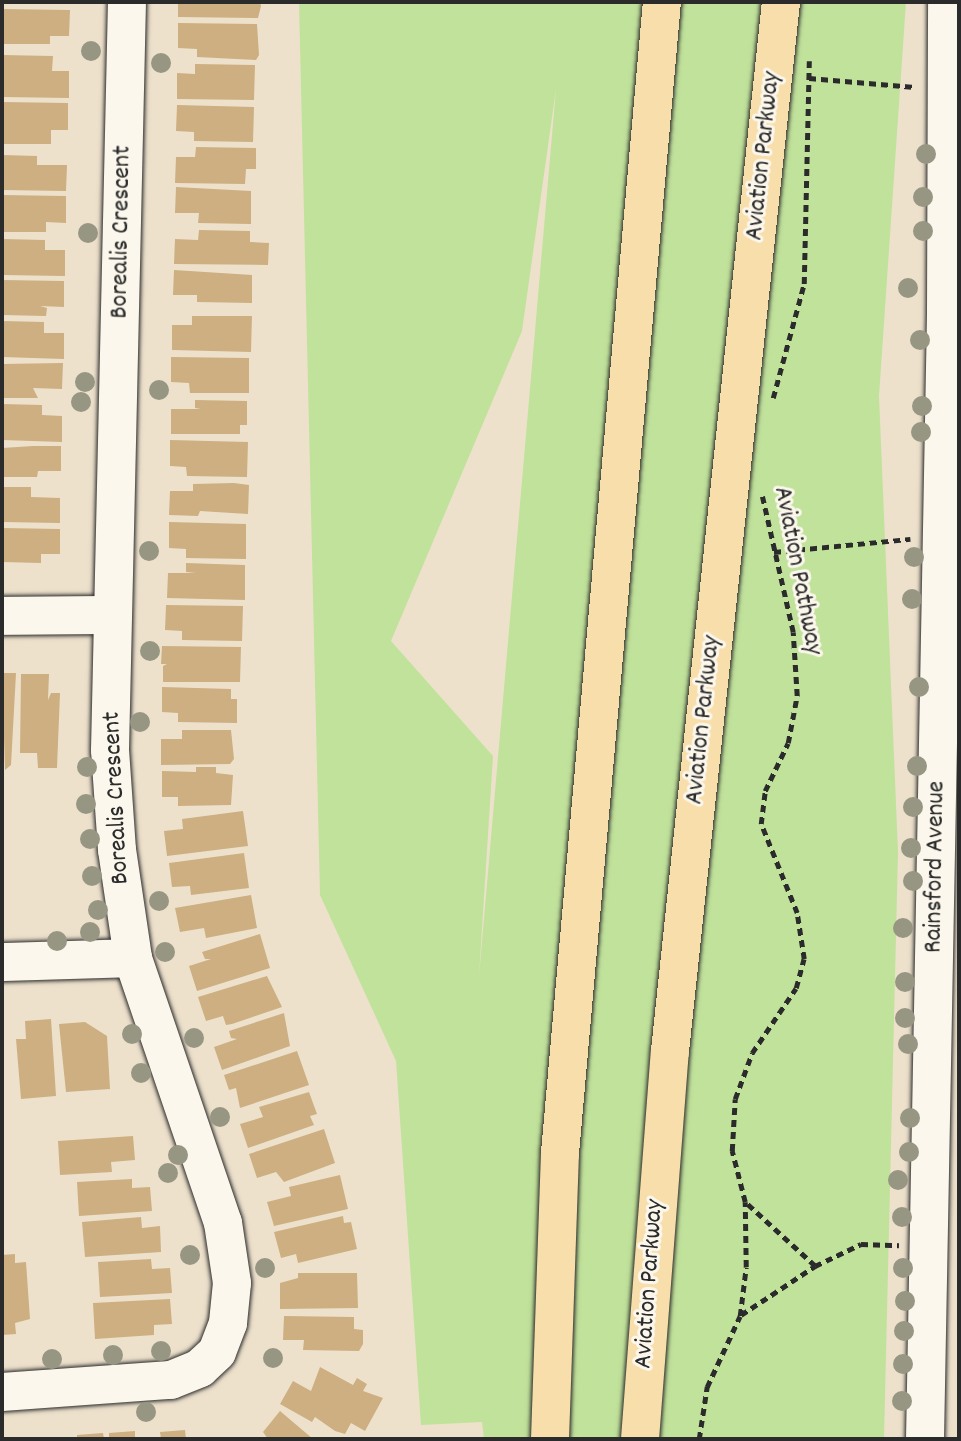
<!DOCTYPE html>
<html>
<head>
<meta charset="utf-8">
<style>
  body { margin:0 }
  #map { position:relative; width:961px; height:1441px; overflow:hidden; background:#ede1cc; font-family:Dekko,sans-serif }
  div>[style] { position:absolute }
  .green>* { inset:0; background:#c1e29b }
  .building>* { inset:0; background:#cdaf81 }
  .path>* { height:4.5px; margin-top:-2.25px; transform-origin:0; background:repeating-linear-gradient(90deg,#2b2b2b 0 7px,transparent 0 12px) }
  .roads { filter:drop-shadow(0 0 2px #2b2b2b) drop-shadow(0 0 2px #2b2b2b) }
  .minor>* { height:38px; margin:-19px; padding:0 19px; transform-origin:19px; border-radius:19px; background:#fbf7ec }
  .major>* { height:38px; margin:-19px; padding:0 19px; transform-origin:19px; border-radius:19px; background:#f8deab }
  .trees>* { width:20px; height:20px; margin:-10px; border-radius:50%; background:#979683 }
  span { translate:-50% -50%; white-space:nowrap; text-align:center; line-height:1.15; -webkit-text-stroke:6px #fbf7ec; paint-order:stroke }
  .street-label { font-size:26px; color:#2b2b2b }
  .frame { position:absolute; inset:0; border:4px solid #2b2b2b; pointer-events:none }
</style>
</head>
<body>
<div id="map">
  <div class="green">
    <i style="clip-path:polygon(evenodd,299px 2px,906px 2px,879px 396px,898px 852px,884px 1439px,484px 1439px,482px 1422px,421px 1425px,396px 1061px,320px 895px,299px 2px,556px 89px,479px 976px,493px 756px,391px 641px,522px 331px,556px 89px)"></i>
  </div>
  <div class="building">
    <i style="clip-path:polygon(178px 2px,260px 2px,261px 6px,258px 18px,178px 17px)"></i>
    <i style="clip-path:polygon(2px 9px,70px 10px,69px 36px,50px 36px,50px 44px,2px 44px)"></i>
    <i style="clip-path:polygon(178px 23px,257px 24px,259px 55px,256px 60px,197px 57px,197px 49px,178px 48px)"></i>
    <i style="clip-path:polygon(2px 55px,53px 56px,52px 71px,69px 71px,69px 98px,2px 97px)"></i>
    <i style="clip-path:polygon(195px 64px,255px 65px,254px 100px,177px 99px,177px 73px,195px 74px)"></i>
    <i style="clip-path:polygon(2px 102px,68px 103px,68px 130px,51px 130px,51px 144px,2px 144px)"></i>
    <i style="clip-path:polygon(177px 105px,254px 107px,253px 142px,194px 141px,194px 132px,176px 131px)"></i>
    <i style="clip-path:polygon(196px 147px,256px 148px,256px 169px,246px 169px,245px 184px,175px 183px,176px 157px,195px 157px)"></i>
    <i style="clip-path:polygon(2px 155px,37px 156px,37px 165px,67px 165px,66px 191px,2px 190px)"></i>
    <i style="clip-path:polygon(176px 187px,251px 191px,251px 224px,198px 223px,199px 213px,175px 213px)"></i>
    <i style="clip-path:polygon(2px 195px,66px 196px,66px 223px,46px 222px,46px 232px,2px 232px)"></i>
    <i style="clip-path:polygon(199px 230px,250px 231px,250px 242px,269px 243px,268px 265px,174px 264px,175px 239px,198px 240px)"></i>
    <i style="clip-path:polygon(2px 239px,45px 240px,45px 250px,65px 250px,65px 276px,2px 275px)"></i>
    <i style="clip-path:polygon(174px 270px,252px 275px,252px 303px,197px 302px,197px 295px,173px 295px)"></i>
    <i style="clip-path:polygon(2px 280px,64px 281px,64px 307px,40px 306px,47px 308px,46px 316px,2px 315px)"></i>
    <i style="clip-path:polygon(192px 316px,252px 316px,251px 352px,172px 350px,172px 325px,192px 325px)"></i>
    <i style="clip-path:polygon(2px 321px,44px 322px,44px 333px,64px 333px,64px 359px,2px 357px)"></i>
    <i style="clip-path:polygon(171px 357px,249px 358px,249px 393px,190px 393px,189px 383px,171px 382px)"></i>
    <i style="clip-path:polygon(63px 363px,62px 389px,33px 388px,38px 398px,2px 398px,2px 364px)"></i>
    <i style="clip-path:polygon(195px 400px,247px 401px,247px 425px,240px 425px,240px 434px,171px 434px,171px 409px,201px 409px,195px 408px)"></i>
    <i style="clip-path:polygon(2px 404px,42px 405px,42px 415px,62px 416px,62px 442px,2px 440px)"></i>
    <i style="clip-path:polygon(170px 440px,248px 442px,247px 477px,187px 476px,186px 467px,170px 466px)"></i>
    <i style="clip-path:polygon(33px 446px,61px 446px,61px 471px,38px 471px,37px 477px,2px 477px,2px 448px)"></i>
    <i style="clip-path:polygon(234px 483px,249px 485px,248px 514px,200px 511px,198px 516px,169px 515px,170px 491px,193px 491px,193px 484px)"></i>
    <i style="clip-path:polygon(2px 487px,31px 487px,31px 497px,60px 498px,60px 523px,2px 522px)"></i>
    <i style="clip-path:polygon(169px 522px,246px 524px,246px 559px,186px 558px,186px 549px,169px 548px)"></i>
    <i style="clip-path:polygon(2px 528px,60px 529px,60px 554px,41px 554px,41px 563px,2px 562px)"></i>
    <i style="clip-path:polygon(186px 563px,245px 565px,245px 600px,167px 598px,168px 573px,196px 573px,186px 572px)"></i>
    <i style="clip-path:polygon(166px 605px,243px 606px,242px 641px,182px 640px,182px 631px,165px 630px)"></i>
    <i style="clip-path:polygon(162px 646px,241px 647px,240px 682px,163px 682px,163px 666px,167px 664px,161px 664px)"></i>
    <i style="clip-path:polygon(2px 673px,16px 673px,11px 765px,5px 770px)"></i>
    <i style="clip-path:polygon(21px 674px,49px 674px,48px 700px,51px 693px,60px 693px,57px 768px,38px 768px,37px 753px,20px 753px)"></i>
    <i style="clip-path:polygon(162px 687px,231px 689px,231px 699px,237px 699px,237px 723px,178px 722px,178px 713px,162px 712px)"></i>
    <i style="clip-path:polygon(182px 730px,231px 730px,234px 759px,230px 764px,161px 765px,161px 739px,182px 739px)"></i>
    <i style="clip-path:polygon(196px 767px,216px 767px,216px 773px,233px 775px,231px 805px,178px 806px,178px 797px,162px 797px,162px 771px,196px 772px)"></i>
    <i style="clip-path:polygon(243px 811px,248px 846px,167px 856px,164px 831px,183px 829px,182px 819px)"></i>
    <i style="clip-path:polygon(244px 853px,249px 888px,191px 895px,190px 886px,172px 887px,169px 863px)"></i>
    <i style="clip-path:polygon(251px 895px,257px 928px,206px 938px,204px 928px,180px 932px,175px 908px)"></i>
    <i style="clip-path:polygon(260px 934px,270px 968px,197px 991px,189px 966px,211px 959px,205px 959px,202px 952px)"></i>
    <i style="clip-path:polygon(267px 976px,282px 1007px,232px 1024px,226px 1025px,223px 1016px,206px 1021px,198px 997px)"></i>
    <i style="clip-path:polygon(284px 1013px,290px 1046px,222px 1070px,214px 1047px,237px 1039px,231px 1038px,229px 1031px)"></i>
    <i style="clip-path:polygon(51px 1019px,56px 1096px,21px 1099px,16px 1039px,26px 1039px,25px 1021px)"></i>
    <i style="clip-path:polygon(85px 1022px,107px 1036px,110px 1089px,66px 1092px,59px 1024px)"></i>
    <i style="clip-path:polygon(297px 1051px,309px 1085px,240px 1108px,236px 1088px,229px 1090px,224px 1075px)"></i>
    <i style="clip-path:polygon(309px 1092px,317px 1114px,310px 1116px,314px 1125px,248px 1148px,240px 1124px,263px 1117px,259px 1107px)"></i>
    <i style="clip-path:polygon(324px 1129px,335px 1163px,284px 1182px,276px 1172px,257px 1178px,249px 1154px)"></i>
    <i style="clip-path:polygon(133px 1136px,135px 1160px,111px 1162px,112px 1172px,60px 1175px,58px 1141px)"></i>
    <i style="clip-path:polygon(340px 1175px,348px 1209px,274px 1226px,267px 1202px,291px 1196px,289px 1187px)"></i>
    <i style="clip-path:polygon(132px 1179px,132px 1188px,150px 1187px,152px 1211px,79px 1216px,77px 1182px)"></i>
    <i style="clip-path:polygon(343px 1216px,344px 1223px,351px 1222px,357px 1249px,298px 1263px,296px 1254px,281px 1258px,274px 1232px)"></i>
    <i style="clip-path:polygon(141px 1217px,142px 1228px,160px 1226px,161px 1252px,85px 1257px,82px 1222px)"></i>
    <i style="clip-path:polygon(15px 1254px,15px 1263px,26px 1262px,30px 1319px,15px 1323px,16px 1334px,2px 1335px,2px 1255px)"></i>
    <i style="clip-path:polygon(151px 1259px,152px 1269px,170px 1268px,172px 1293px,100px 1297px,98px 1262px)"></i>
    <i style="clip-path:polygon(298px 1273px,357px 1273px,358px 1308px,280px 1309px,280px 1283px,298px 1278px)"></i>
    <i style="clip-path:polygon(170px 1299px,172px 1324px,154px 1325px,154px 1335px,95px 1339px,93px 1303px)"></i>
    <i style="clip-path:polygon(284px 1316px,354px 1317px,354px 1329px,363px 1330px,363px 1344px,359px 1351px,303px 1350px,304px 1340px,283px 1340px)"></i>
    <i style="clip-path:polygon(320px 1367px,353px 1385px,357px 1378px,367px 1384px,363px 1391px,383px 1398px,365px 1431px,351px 1423px,345px 1434px,335px 1431px,315px 1417px,312px 1422px,280px 1404px,293px 1381px,311px 1391px)"></i>
    <i style="clip-path:polygon(280px 1411px,313px 1439px,268px 1439px,263px 1432px)"></i>
    <i style="clip-path:polygon(185px 1430px,186px 1439px,161px 1439px,160px 1432px)"></i>
    <i style="clip-path:polygon(135px 1431px,135px 1439px,109px 1439px,109px 1433px)"></i>
    <i style="clip-path:polygon(103px 1433px,104px 1439px,77px 1439px,77px 1435px)"></i>
  </div>
  <div class="path">
    <i style="left:809px;top:78px;width:106px;rotate:4.9deg"></i>
    <i style="left:773px;top:398px;width:118px;rotate:-74.8deg"></i>
    <i style="left:804px;top:284px;width:223px;rotate:-88.7deg"></i>
    <i style="left:774px;top:552px;width:137px;rotate:-5.5deg"></i>
    <i style="left:815px;top:1266px;width:51px;rotate:-25.6deg"></i>
    <i style="left:861px;top:1244px;width:38px;rotate:2deg"></i>
    <i style="left:741px;top:1315px;width:89px;rotate:-33.5deg"></i>
    <i style="left:815px;top:1266px;width:95px;rotate:-137.6deg"></i>
    <i style="left:699px;top:1439px;width:53px;rotate:-81.3deg"></i>
    <i style="left:707px;top:1387px;width:78px;rotate:-65.1deg"></i>
    <i style="left:740px;top:1316px;width:49px;rotate:-83deg"></i>
    <i style="left:746px;top:1267px;width:65px;rotate:-90.9deg"></i>
    <i style="left:745px;top:1202px;width:53px;rotate:-104.3deg"></i>
    <i style="left:732px;top:1151px;width:52px;rotate:-86.7deg"></i>
    <i style="left:735px;top:1099px;width:49px;rotate:-69.7deg"></i>
    <i style="left:752px;top:1053px;width:78px;rotate:-55.9deg"></i>
    <i style="left:796px;top:988px;width:30px;rotate:-75deg"></i>
    <i style="left:804px;top:959px;width:47px;rotate:-98.7deg"></i>
    <i style="left:797px;top:913px;width:96px;rotate:-112deg"></i>
    <i style="left:761px;top:824px;width:33px;rotate:-83deg"></i>
    <i style="left:765px;top:791px;width:53px;rotate:-64.4deg"></i>
    <i style="left:788px;top:743px;width:48px;rotate:-79.2deg"></i>
    <i style="left:797px;top:696px;width:64px;rotate:-93.6deg"></i>
    <i style="left:793px;top:632px;width:139px;rotate:-102.8deg"></i>
  </div>
  <div class="roads">
    <div class="minor">
      <i style="left:2px;top:616px;width:111px;rotate:-0.5deg"></i>
      <i style="left:2px;top:962px;width:131px;rotate:-1.7deg"></i>
      <i style="left:2px;top:1392px;width:169px;rotate:-4.1deg"></i>
      <i style="left:171px;top:1380px;width:31px;rotate:-22deg"></i>
      <i style="left:200px;top:1368px;width:23px;rotate:-43deg"></i>
      <i style="left:217px;top:1352px;width:31px;rotate:-69deg"></i>
      <i style="left:228px;top:1323px;width:40px;rotate:-84.3deg"></i>
      <i style="left:232px;top:1283px;width:61px;rotate:-98.5deg"></i>
      <i style="left:223px;top:1223px;width:280px;rotate:-108.8deg"></i>
      <i style="left:133px;top:958px;width:109px;rotate:-98.4deg"></i>
      <i style="left:117px;top:850px;width:100px;rotate:-94deg"></i>
      <i style="left:110px;top:750px;width:748px;rotate:-88.7deg"></i>
      <i style="left:925px;top:1439px;width:1129px;rotate:-88.93deg"></i>
      <i style="left:946px;top:310px;width:308px;rotate:-89.8deg"></i>
    </div>
    <div class="major">
      <i style="left:550px;top:1439px;width:286px;rotate:-88deg"></i>
      <i style="left:560px;top:1153px;width:1156px;rotate:-84.94deg"></i>
      <i style="left:640px;top:1439px;width:389px;rotate:-85.6deg"></i>
      <i style="left:670px;top:1051px;width:1055px;rotate:-83.96deg"></i>
    </div>
  </div>
  <div class="trees">
    <i style="left:91px;top:51px"></i>
    <i style="left:161px;top:63px"></i>
    <i style="left:926px;top:154px"></i>
    <i style="left:923px;top:197px"></i>
    <i style="left:923px;top:231px"></i>
    <i style="left:88px;top:233px"></i>
    <i style="left:908px;top:288px"></i>
    <i style="left:920px;top:340px"></i>
    <i style="left:85px;top:382px"></i>
    <i style="left:159px;top:390px"></i>
    <i style="left:81px;top:402px"></i>
    <i style="left:922px;top:406px"></i>
    <i style="left:921px;top:432px"></i>
    <i style="left:149px;top:551px"></i>
    <i style="left:914px;top:557px"></i>
    <i style="left:912px;top:599px"></i>
    <i style="left:150px;top:651px"></i>
    <i style="left:919px;top:687px"></i>
    <i style="left:140px;top:722px"></i>
    <i style="left:917px;top:766px"></i>
    <i style="left:87px;top:767px"></i>
    <i style="left:86px;top:804px"></i>
    <i style="left:913px;top:807px"></i>
    <i style="left:90px;top:839px"></i>
    <i style="left:911px;top:848px"></i>
    <i style="left:92px;top:876px"></i>
    <i style="left:913px;top:881px"></i>
    <i style="left:159px;top:901px"></i>
    <i style="left:98px;top:910px"></i>
    <i style="left:903px;top:928px"></i>
    <i style="left:90px;top:932px"></i>
    <i style="left:57px;top:941px"></i>
    <i style="left:165px;top:952px"></i>
    <i style="left:905px;top:982px"></i>
    <i style="left:905px;top:1018px"></i>
    <i style="left:132px;top:1034px"></i>
    <i style="left:194px;top:1038px"></i>
    <i style="left:908px;top:1044px"></i>
    <i style="left:141px;top:1073px"></i>
    <i style="left:220px;top:1117px"></i>
    <i style="left:910px;top:1118px"></i>
    <i style="left:909px;top:1152px"></i>
    <i style="left:178px;top:1155px"></i>
    <i style="left:168px;top:1173px"></i>
    <i style="left:898px;top:1180px"></i>
    <i style="left:902px;top:1217px"></i>
    <i style="left:190px;top:1255px"></i>
    <i style="left:265px;top:1268px"></i>
    <i style="left:903px;top:1268px"></i>
    <i style="left:905px;top:1301px"></i>
    <i style="left:904px;top:1331px"></i>
    <i style="left:161px;top:1351px"></i>
    <i style="left:113px;top:1355px"></i>
    <i style="left:273px;top:1358px"></i>
    <i style="left:52px;top:1359px"></i>
    <i style="left:903px;top:1364px"></i>
    <i style="left:902px;top:1401px"></i>
    <i style="left:146px;top:1412px"></i>
  </div>
  <div class="street-label">
    <span style="left:764px;top:156px;rotate:-84deg">Aviation Parkway</span>
    <span style="left:122px;top:232px;rotate:-89deg">Borealis Crescent</span>
    <span style="left:797px;top:571px;rotate:79deg">Aviation Pathway</span>
    <span style="left:704px;top:720px;rotate:-84deg">Aviation Parkway</span>
    <span style="left:117px;top:798px;rotate:-93deg">Borealis Crescent</span>
    <span style="left:936px;top:867px;rotate:-89deg">Rainsford Avenue</span>
    <span style="left:650px;top:1284px;rotate:-86deg">Aviation Parkway</span>
  </div>
  <div class="frame"></div>
</div>
</body>
</html>
